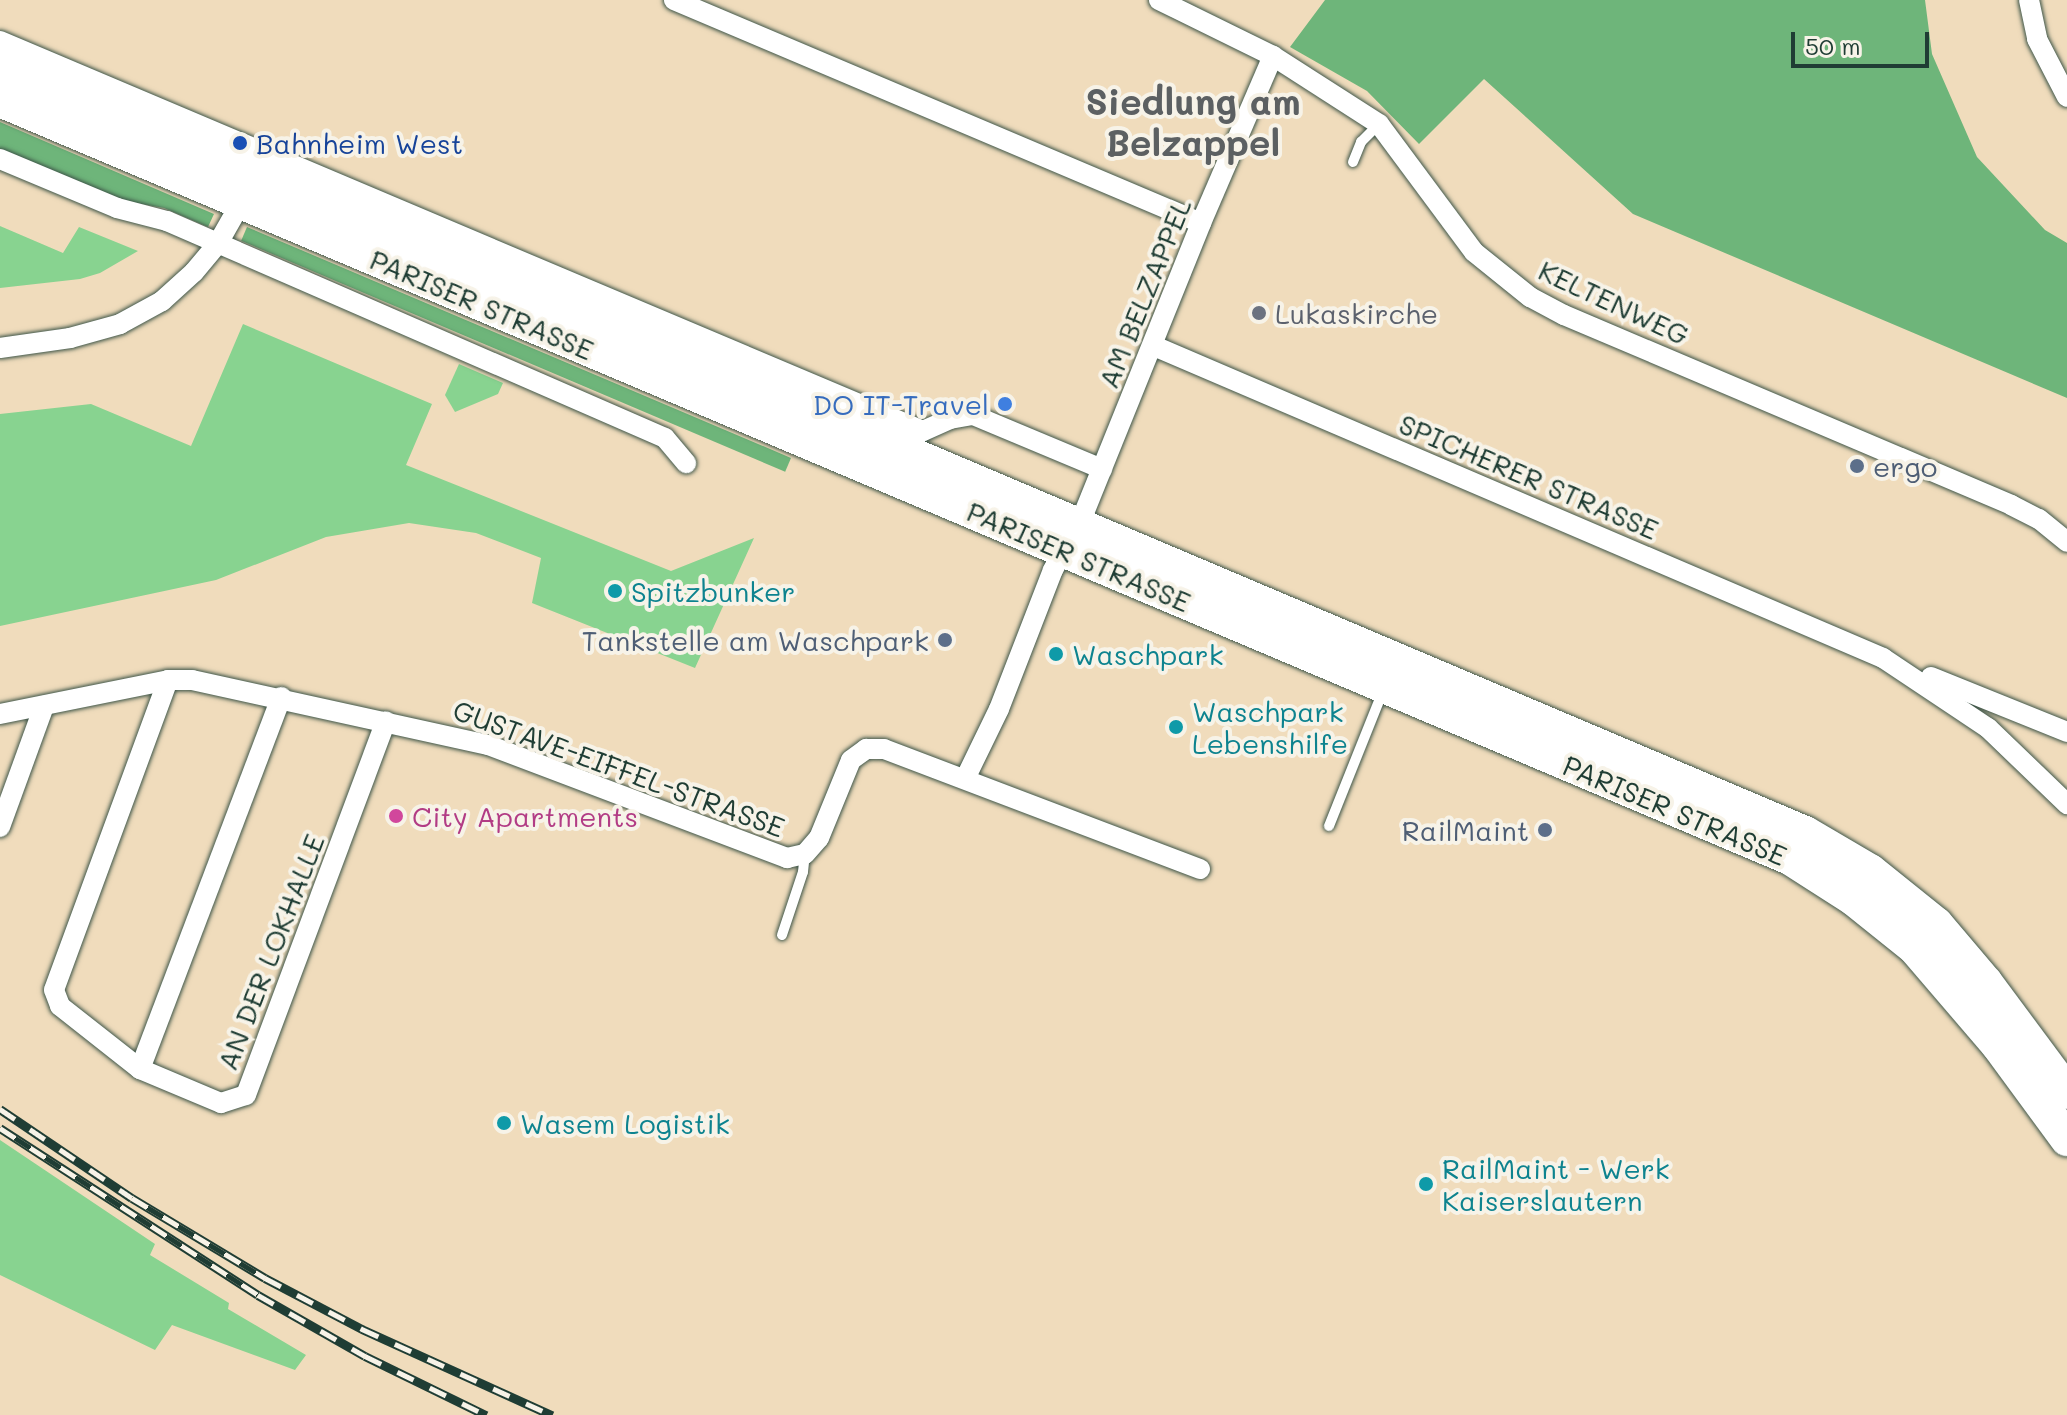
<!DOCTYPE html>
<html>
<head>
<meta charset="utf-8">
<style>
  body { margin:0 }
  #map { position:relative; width:2067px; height:1415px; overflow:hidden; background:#f0dcbc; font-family:Mali,sans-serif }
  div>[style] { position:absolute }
  .green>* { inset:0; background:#88d390 }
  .forest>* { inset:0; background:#6eb57a; transform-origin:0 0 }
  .roads { filter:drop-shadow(0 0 2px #3e5548) drop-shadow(0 0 2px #3e5548) }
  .lane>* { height:10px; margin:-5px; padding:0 5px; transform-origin:5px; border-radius:5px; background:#fff }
  .street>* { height:20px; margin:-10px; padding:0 10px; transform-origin:10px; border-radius:10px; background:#fff }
  .primary>* { height:34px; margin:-17px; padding:0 17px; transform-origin:17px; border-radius:17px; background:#fff }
  .rail>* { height:9px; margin-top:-4.5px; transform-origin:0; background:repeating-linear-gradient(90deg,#f7f3e8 0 18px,#1f3d34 0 36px); box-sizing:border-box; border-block:2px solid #1f3d34 }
  .dots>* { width:22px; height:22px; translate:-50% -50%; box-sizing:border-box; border:4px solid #f7f3e8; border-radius:50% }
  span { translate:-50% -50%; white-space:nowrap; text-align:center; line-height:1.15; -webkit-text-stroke:8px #f7f3e8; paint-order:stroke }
  .transit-label { font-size:28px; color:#164399 }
  .left { translate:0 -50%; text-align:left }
  .street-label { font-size:28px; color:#1f3d34 }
  .worship-label { font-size:28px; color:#5b616d }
  .shop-label { font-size:28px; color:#366cbe }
  .right { translate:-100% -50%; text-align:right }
  .service-label { font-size:28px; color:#4e5e75 }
  .culture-label { font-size:28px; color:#0d838f }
  .hotel-label { font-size:28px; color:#b23c85 }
  .district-label { font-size:36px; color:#5c6062; font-weight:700 }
  .scale { position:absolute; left:1791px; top:32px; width:138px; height:36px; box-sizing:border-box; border:4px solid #1f3d34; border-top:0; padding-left:10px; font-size:24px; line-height:28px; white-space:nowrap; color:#1f3d34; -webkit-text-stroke:6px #f7f3e8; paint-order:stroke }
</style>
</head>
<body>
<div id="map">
  <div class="green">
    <i style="clip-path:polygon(0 226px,63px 253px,79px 227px,138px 251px,100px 273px,80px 279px,0 288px)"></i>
    <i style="clip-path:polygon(243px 324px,432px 404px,406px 465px,671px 571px,754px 538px,695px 668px,532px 603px,541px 558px,476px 533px,409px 523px,326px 537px,216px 580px,0 626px,0 414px,91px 404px,191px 446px)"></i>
    <i style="clip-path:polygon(459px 364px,503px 383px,498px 394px,455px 412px,445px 395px)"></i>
    <i style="clip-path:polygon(0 1140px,155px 1244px,150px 1255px,229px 1303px,228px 1309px,306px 1355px,295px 1370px,172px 1325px,155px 1350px,0 1275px)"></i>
  </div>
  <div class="forest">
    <i style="clip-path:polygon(1325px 0,1925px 0,1932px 54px,1977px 157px,2045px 230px,2067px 243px,2067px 398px,1633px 214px,1484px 79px,1419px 144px,1367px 91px,1290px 47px)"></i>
    <i style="clip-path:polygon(0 122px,214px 214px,208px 227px,164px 208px,119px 200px,0 150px)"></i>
    <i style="left:247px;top:227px;width:591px;height:15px;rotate:23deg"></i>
  </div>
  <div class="roads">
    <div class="lane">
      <i style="left:1353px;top:162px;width:22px;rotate:-68deg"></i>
      <i style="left:1361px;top:142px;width:25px;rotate:-45deg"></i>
      <i style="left:1329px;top:826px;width:145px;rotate:-68.2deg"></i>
      <i style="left:782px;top:935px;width:66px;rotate:-71.6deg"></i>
      <i style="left:803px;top:872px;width:18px;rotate:-84deg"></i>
    </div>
    <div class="street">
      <i style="left:674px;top:0;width:572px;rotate:22.94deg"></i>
      <i style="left:1159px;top:0;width:127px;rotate:26.2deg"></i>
      <i style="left:1273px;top:56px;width:126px;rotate:32.7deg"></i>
      <i style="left:1379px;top:124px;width:159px;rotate:53.4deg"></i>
      <i style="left:1474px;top:252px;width:72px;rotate:38.8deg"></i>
      <i style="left:1530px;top:297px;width:38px;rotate:28deg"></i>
      <i style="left:1564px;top:315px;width:486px;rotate:23deg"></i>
      <i style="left:2011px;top:505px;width:31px;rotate:27deg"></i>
      <i style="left:2039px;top:519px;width:36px;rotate:39deg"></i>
      <i style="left:2029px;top:0;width:40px;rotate:78deg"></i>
      <i style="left:2037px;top:39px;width:65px;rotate:62.7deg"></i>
      <i style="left:0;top:41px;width:1002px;rotate:22.91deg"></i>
      <i style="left:923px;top:431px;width:30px;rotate:-24deg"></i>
      <i style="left:950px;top:419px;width:23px;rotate:-10deg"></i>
      <i style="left:973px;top:415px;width:140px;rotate:22.7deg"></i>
      <i style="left:0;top:159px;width:127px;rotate:22.7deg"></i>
      <i style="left:117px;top:208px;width:52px;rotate:14.6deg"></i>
      <i style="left:167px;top:221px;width:543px;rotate:23.54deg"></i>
      <i style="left:665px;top:438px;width:33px;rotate:50deg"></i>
      <i style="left:1154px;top:346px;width:793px;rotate:23.17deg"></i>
      <i style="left:1883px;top:658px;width:126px;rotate:33.7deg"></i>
      <i style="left:1988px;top:728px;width:110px;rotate:43.9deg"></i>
      <i style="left:0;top:348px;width:71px;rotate:-8.1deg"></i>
      <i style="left:70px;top:338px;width:52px;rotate:-15.6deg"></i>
      <i style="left:120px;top:324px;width:48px;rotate:-28.7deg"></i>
      <i style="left:162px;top:301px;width:43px;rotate:-42.2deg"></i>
      <i style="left:194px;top:272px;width:35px;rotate:-50deg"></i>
      <i style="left:217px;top:245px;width:59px;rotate:-60.4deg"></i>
      <i style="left:1931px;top:677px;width:147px;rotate:22deg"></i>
      <i style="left:168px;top:680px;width:330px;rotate:110.2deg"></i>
      <i style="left:54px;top:990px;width:17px;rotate:69deg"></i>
      <i style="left:60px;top:1006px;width:102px;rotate:38.2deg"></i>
      <i style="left:140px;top:1069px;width:88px;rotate:22.8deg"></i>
      <i style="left:221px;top:1103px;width:26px;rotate:-18deg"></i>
      <i style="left:246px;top:1095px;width:399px;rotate:-69.5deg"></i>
      <i style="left:0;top:714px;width:171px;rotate:-11.4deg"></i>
      <i style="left:168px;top:680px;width:24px"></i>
      <i style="left:192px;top:680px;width:303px;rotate:12.4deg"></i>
      <i style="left:488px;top:745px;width:320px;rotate:20.7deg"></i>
      <i style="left:787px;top:858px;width:18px;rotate:-13deg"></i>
      <i style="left:805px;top:854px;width:21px;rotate:-49deg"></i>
      <i style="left:819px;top:838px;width:84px;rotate:-67.7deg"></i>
      <i style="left:851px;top:760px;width:19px;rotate:-36deg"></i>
      <i style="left:866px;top:749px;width:18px"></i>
      <i style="left:884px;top:749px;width:338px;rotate:20.8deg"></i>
      <i style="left:965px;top:779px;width:78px;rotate:-64.1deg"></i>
      <i style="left:999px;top:709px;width:149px;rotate:-68.8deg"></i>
      <i style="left:1053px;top:570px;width:65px;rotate:-61.5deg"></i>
      <i style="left:1084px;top:513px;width:313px;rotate:-68deg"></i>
      <i style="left:1201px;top:223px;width:182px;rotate:-66.7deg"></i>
      <i style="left:0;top:827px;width:129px;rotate:-70deg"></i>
      <i style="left:140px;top:1069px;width:398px;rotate:-69.2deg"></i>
    </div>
    <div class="primary">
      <i style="left:0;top:68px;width:1960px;rotate:22.97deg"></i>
      <i style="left:1805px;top:833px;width:75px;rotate:30.3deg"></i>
      <i style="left:1870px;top:871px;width:85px;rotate:38.8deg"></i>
      <i style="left:1936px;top:924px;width:77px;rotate:49.7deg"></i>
      <i style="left:1986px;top:983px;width:136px;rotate:53.4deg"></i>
      <i style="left:0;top:100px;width:1944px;rotate:22.95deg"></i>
      <i style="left:1790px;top:858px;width:76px;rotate:32.6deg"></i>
      <i style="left:1854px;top:899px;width:78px;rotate:38.8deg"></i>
      <i style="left:1915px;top:948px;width:128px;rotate:49.4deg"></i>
      <i style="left:1998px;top:1045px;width:117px;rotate:53.7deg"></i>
    </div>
  </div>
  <div class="rail">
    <i style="left:0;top:1109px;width:159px;rotate:34deg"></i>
    <i style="left:132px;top:1198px;width:155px;rotate:31deg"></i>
    <i style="left:265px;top:1278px;width:110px;rotate:27.7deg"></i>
    <i style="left:362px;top:1329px;width:209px;rotate:24.4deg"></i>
    <i style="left:0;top:1128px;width:307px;rotate:32.9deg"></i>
    <i style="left:258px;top:1295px;width:123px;rotate:29.7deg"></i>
    <i style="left:365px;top:1356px;width:135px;rotate:26deg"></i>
  </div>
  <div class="dots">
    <i style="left:240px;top:143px;background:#1a4fb4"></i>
    <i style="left:1259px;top:313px;background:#6b7280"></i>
    <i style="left:1005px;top:404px;background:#3f7fe0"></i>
    <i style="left:1857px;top:466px;background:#5c6f8a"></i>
    <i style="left:615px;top:591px;background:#0f9aa8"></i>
    <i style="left:945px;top:640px;background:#5c6f8a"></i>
    <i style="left:1056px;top:654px;background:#0f9aa8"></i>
    <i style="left:1176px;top:727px;background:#0f9aa8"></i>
    <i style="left:396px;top:816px;background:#d1479c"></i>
    <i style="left:1545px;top:830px;background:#5c6f8a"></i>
    <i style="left:504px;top:1123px;background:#0f9aa8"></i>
    <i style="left:1426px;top:1184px;background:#0f9aa8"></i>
  </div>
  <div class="transit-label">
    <span class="left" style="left:256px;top:143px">Bahnheim West</span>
  </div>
  <div class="street-label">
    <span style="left:1144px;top:293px;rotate:-68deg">AM BELZAPPEL</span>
    <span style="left:1614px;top:302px;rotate:25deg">KELTENWEG</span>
    <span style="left:482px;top:304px;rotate:23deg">PARISER STRASSE</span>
    <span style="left:1529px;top:476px;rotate:23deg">SPICHERER STRASSE</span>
    <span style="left:1079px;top:556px;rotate:23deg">PARISER STRASSE</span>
    <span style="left:619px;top:768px;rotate:20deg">GUSTAVE-EIFFEL-STRASSE</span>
    <span style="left:1675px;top:810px;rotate:23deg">PARISER STRASSE</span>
    <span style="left:270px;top:952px;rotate:-69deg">AN DER LOKHALLE</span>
  </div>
  <div class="worship-label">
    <span class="left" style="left:1275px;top:313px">Lukaskirche</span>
  </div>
  <div class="shop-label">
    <span class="right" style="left:989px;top:404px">DO IT-Travel</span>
  </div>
  <div class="service-label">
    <span class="left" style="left:1873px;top:466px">ergo</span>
    <span class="right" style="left:929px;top:640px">Tankstelle am Waschpark</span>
    <span class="right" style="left:1529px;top:830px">RailMaint</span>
  </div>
  <div class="culture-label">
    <span class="left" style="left:631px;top:591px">Spitzbunker</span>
    <span class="left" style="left:1072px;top:654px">Waschpark</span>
    <span class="left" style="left:1192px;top:727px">Waschpark<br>Lebenshilfe</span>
    <span class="left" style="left:520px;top:1123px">Wasem Logistik</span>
    <span class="left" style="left:1442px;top:1184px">RailMaint - Werk<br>Kaiserslautern</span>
  </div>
  <div class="hotel-label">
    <span class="left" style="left:412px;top:816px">City Apartments</span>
  </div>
  <div class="district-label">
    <span style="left:1193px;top:121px">Siedlung am<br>Belzappel</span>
  </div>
  <div class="scale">50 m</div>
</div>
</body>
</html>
